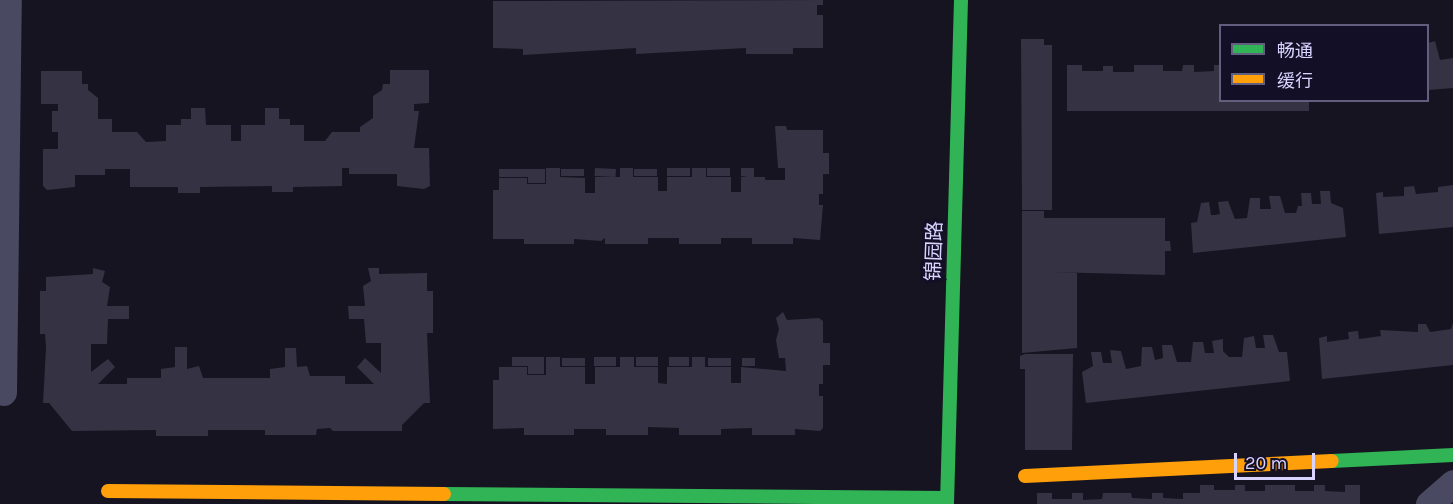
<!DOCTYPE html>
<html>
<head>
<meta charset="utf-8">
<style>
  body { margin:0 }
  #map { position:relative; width:1453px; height:504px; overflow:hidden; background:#161421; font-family:Karla,"Noto Sans SC",sans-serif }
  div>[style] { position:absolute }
  .building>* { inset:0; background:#343243; transform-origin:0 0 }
  .street>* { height:27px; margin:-13.5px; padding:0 13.5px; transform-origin:13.5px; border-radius:13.5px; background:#4a4962 }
  .fast>* { height:14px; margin:-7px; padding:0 7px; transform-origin:7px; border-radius:7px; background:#30b455 }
  .slow>* { height:14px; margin:-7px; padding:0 7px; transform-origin:7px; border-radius:7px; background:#ff9f0a }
  span { translate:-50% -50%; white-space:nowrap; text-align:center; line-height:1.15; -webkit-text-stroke:6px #130f26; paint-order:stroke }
  .street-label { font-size:20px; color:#d9d4ff }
  .legend { position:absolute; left:1219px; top:24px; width:210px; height:78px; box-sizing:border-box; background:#130f26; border:2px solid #625e7d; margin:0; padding:8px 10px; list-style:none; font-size:18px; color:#d9d4ff }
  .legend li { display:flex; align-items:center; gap:12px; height:30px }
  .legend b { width:30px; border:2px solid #625e7d }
  .scale { position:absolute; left:1234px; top:453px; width:81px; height:27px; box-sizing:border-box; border:3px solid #d9d4ff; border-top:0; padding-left:8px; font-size:18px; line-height:21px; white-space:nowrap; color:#d9d4ff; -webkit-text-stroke:4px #130f26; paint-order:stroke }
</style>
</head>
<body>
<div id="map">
  <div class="building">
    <i style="clip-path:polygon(823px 0,823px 5px,817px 5px,817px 15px,823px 15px,823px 48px,793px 48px,793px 54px,746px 54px,746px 48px,636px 54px,636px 48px,523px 55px,523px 49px,493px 48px,493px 1px)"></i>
    <i style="clip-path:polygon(1021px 39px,1044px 39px,1044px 45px,1052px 45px,1052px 210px,1022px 210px)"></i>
    <i style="clip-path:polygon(1435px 41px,1440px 60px,1453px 58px,1453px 88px,1428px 90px,1428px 43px)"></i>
    <i style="clip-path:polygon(1067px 65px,1082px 65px,1082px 71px,1103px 71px,1103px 66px,1113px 66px,1113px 72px,1134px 72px,1134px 65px,1163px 65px,1163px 71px,1182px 71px,1183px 65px,1194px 65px,1194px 72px,1214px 71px,1214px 65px,1220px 65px,1220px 100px,1309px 100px,1309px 111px,1067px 111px)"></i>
    <i style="clip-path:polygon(390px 70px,429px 70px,429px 103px,414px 104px,414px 111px,419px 111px,414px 148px,429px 148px,430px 186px,424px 189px,397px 186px,397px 174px,349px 174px,349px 168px,342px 168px,342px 186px,293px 187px,293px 192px,272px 192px,272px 186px,200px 187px,200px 193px,178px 193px,178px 187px,130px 187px,130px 169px,105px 169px,105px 175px,75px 175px,75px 187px,47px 190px,43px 186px,43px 149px,58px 149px,58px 132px,52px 132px,52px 111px,58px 111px,58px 104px,41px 104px,41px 71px,82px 71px,82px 84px,88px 84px,88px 90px,98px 98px,98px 119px,112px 119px,112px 132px,137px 132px,146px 142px,166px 141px,166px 125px,181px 125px,181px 119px,191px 119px,191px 108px,205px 108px,206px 125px,231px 125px,231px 141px,241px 141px,241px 125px,265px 125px,265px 108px,279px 108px,279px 119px,290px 119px,290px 125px,304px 125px,304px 141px,325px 141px,332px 132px,360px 132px,360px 127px,373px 118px,373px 96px,382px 90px,383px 84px,390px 84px)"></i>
    <i style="clip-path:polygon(775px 126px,786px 126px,787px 130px,823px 130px,823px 153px,829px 153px,829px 174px,823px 174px,823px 194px,819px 194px,819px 205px,823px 205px,820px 240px,793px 238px,793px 244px,752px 244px,752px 238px,721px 238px,721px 244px,679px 244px,679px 238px,648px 238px,648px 244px,605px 244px,605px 238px,601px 241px,574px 239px,574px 244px,524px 244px,524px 239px,493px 239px,493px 190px,499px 190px,499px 178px,527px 178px,527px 184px,546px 184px,546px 168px,560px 168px,560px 177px,585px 178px,585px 193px,595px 193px,595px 177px,620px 177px,620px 168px,633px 168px,633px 177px,658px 177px,658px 191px,667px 191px,667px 177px,692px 177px,692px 168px,706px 168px,706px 177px,731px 177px,731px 192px,741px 192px,741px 177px,748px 177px,741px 176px,741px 168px,754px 168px,754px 177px,765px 177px,765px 180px,785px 180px,785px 168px,778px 168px)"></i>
    <i style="left:595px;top:168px;width:21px;height:8px;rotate:3deg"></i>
    <i style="left:667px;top:168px;width:23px;height:8px"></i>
    <i style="left:707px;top:168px;width:23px;height:8px"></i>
    <i style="clip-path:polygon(499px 169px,545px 169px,545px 183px,528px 183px,528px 177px,499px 177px)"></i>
    <i style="left:561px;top:169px;width:23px;height:7px"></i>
    <i style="left:634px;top:169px;width:23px;height:7px"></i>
    <i style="clip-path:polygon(1453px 185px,1453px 227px,1379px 234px,1376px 193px,1383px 192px,1383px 197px,1404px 196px,1404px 187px,1414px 186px,1416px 194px,1438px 192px,1438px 187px)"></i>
    <i style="clip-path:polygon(1320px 191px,1330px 191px,1331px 203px,1343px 208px,1346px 237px,1193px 253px,1191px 223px,1197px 222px,1201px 203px,1209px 202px,1211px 215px,1215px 215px,1220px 214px,1218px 202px,1228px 201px,1235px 219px,1247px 218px,1250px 198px,1260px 198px,1260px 209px,1271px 209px,1269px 196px,1280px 196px,1285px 213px,1296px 213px,1298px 206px,1302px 206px,1301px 193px,1311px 193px,1312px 204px,1321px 204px)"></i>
    <i style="clip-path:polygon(1022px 211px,1044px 211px,1044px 218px,1165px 218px,1165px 241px,1170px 241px,1171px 251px,1165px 251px,1165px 275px,1049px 272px,1077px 273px,1077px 348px,1022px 353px)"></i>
    <i style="clip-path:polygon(93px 268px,105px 271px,102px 282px,110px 287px,107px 306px,129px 306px,129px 319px,108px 319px,107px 344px,91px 344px,91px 372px,108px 359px,115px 367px,98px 384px,127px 384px,127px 378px,161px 378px,161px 369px,175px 367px,175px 347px,187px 347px,187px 369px,199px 366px,203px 378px,270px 378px,270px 369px,285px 367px,285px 348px,296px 348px,297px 367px,307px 366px,310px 376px,345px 376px,345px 384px,374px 384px,357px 367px,365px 358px,381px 373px,381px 343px,366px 343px,364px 319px,349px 319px,348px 306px,365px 306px,363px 286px,371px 281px,368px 268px,379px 268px,379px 274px,427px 273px,427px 291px,433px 291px,433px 333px,427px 333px,430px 403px,424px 403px,402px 425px,402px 431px,333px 431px,330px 428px,317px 429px,316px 435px,265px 435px,265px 430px,208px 430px,208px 436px,156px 436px,156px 430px,72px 431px,49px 403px,43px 403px,46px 348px,45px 334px,40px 334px,40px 291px,46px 291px,46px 277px,93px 274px)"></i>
    <i style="clip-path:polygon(783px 312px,787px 320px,819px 318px,823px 321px,823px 343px,830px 343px,830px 365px,823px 365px,823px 384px,819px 384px,819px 396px,823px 396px,823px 428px,820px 431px,795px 429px,795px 435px,752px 435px,752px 428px,721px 429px,721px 435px,679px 435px,679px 428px,648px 427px,648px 435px,606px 435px,606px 429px,574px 429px,574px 435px,524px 435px,524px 428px,493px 429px,493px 380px,499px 380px,499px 367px,527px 367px,527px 375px,546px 375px,546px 357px,560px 357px,560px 367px,585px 367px,585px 384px,595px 384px,595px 367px,620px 367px,620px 357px,634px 357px,634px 367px,658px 367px,658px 383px,667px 384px,667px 367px,692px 367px,692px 357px,705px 357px,705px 367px,731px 367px,731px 383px,741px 383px,741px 367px,786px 371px,785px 358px,779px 358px,776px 340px,779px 329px,776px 318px)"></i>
    <i style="clip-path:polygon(1453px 323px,1453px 365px,1322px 379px,1319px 338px,1327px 336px,1327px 342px,1349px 339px,1348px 332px,1358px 331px,1359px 339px,1381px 336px,1380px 330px,1418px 332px,1418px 324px,1426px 324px,1430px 332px,1451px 329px)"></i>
    <i style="clip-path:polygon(1263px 335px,1273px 335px,1279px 352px,1287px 352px,1290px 381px,1086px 403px,1082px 372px,1093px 366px,1091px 352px,1101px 352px,1103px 363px,1112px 363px,1110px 350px,1121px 351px,1126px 369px,1141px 366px,1142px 347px,1152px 347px,1155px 360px,1163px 358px,1162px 345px,1172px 345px,1177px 362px,1191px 362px,1193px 342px,1203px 342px,1205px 353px,1214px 353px,1212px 341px,1223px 339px,1223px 351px,1229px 357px,1242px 357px,1244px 338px,1254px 336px,1256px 348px,1265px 348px)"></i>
    <i style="clip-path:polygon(1025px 354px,1073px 354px,1072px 450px,1025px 450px,1025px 369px,1020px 369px,1020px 356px)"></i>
    <i style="clip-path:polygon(512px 357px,544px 357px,544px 374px,528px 374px,528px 366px,512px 366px)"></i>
    <i style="left:594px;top:357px;width:22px;height:9px"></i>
    <i style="left:636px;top:357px;width:22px;height:9px"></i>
    <i style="left:669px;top:357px;width:20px;height:9px"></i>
    <i style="left:562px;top:358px;width:23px;height:8px"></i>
    <i style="left:708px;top:358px;width:23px;height:8px"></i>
    <i style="left:742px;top:358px;width:13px;height:8px"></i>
    <i style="clip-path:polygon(1200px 485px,1214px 485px,1214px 490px,1235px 490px,1235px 485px,1245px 485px,1245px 491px,1265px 491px,1265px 485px,1295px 485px,1295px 491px,1314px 491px,1314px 485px,1325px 485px,1325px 491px,1345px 492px,1345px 485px,1360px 485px,1360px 504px,1037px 504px,1037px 493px,1052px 493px,1052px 499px,1072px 499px,1072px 493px,1083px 493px,1083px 500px,1102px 499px,1103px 493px,1131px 493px,1132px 498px,1152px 499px,1152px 493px,1163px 493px,1163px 498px,1183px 499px,1183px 493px,1200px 493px)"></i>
  </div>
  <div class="street">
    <i style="left:3px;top:392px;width:392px;rotate:-89.3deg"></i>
    <i style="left:1429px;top:504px;width:32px;rotate:-41deg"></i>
  </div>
  <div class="fast">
    <i style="left:1332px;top:461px;width:121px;rotate:-2.8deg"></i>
    <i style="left:444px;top:494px;width:503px;rotate:0.46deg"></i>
    <i style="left:947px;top:504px;width:504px;rotate:-88.41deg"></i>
  </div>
  <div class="slow">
    <i style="left:1025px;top:476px;width:307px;rotate:-2.8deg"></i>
    <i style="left:108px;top:491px;width:336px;rotate:0.5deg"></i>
  </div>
  <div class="street-label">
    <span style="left:934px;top:251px;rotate:-88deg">锦园路</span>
  </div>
  <ul class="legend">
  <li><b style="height:8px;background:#30b455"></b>畅通</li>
  <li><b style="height:8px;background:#ff9f0a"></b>缓行</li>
  </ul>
  <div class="scale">20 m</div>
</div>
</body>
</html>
